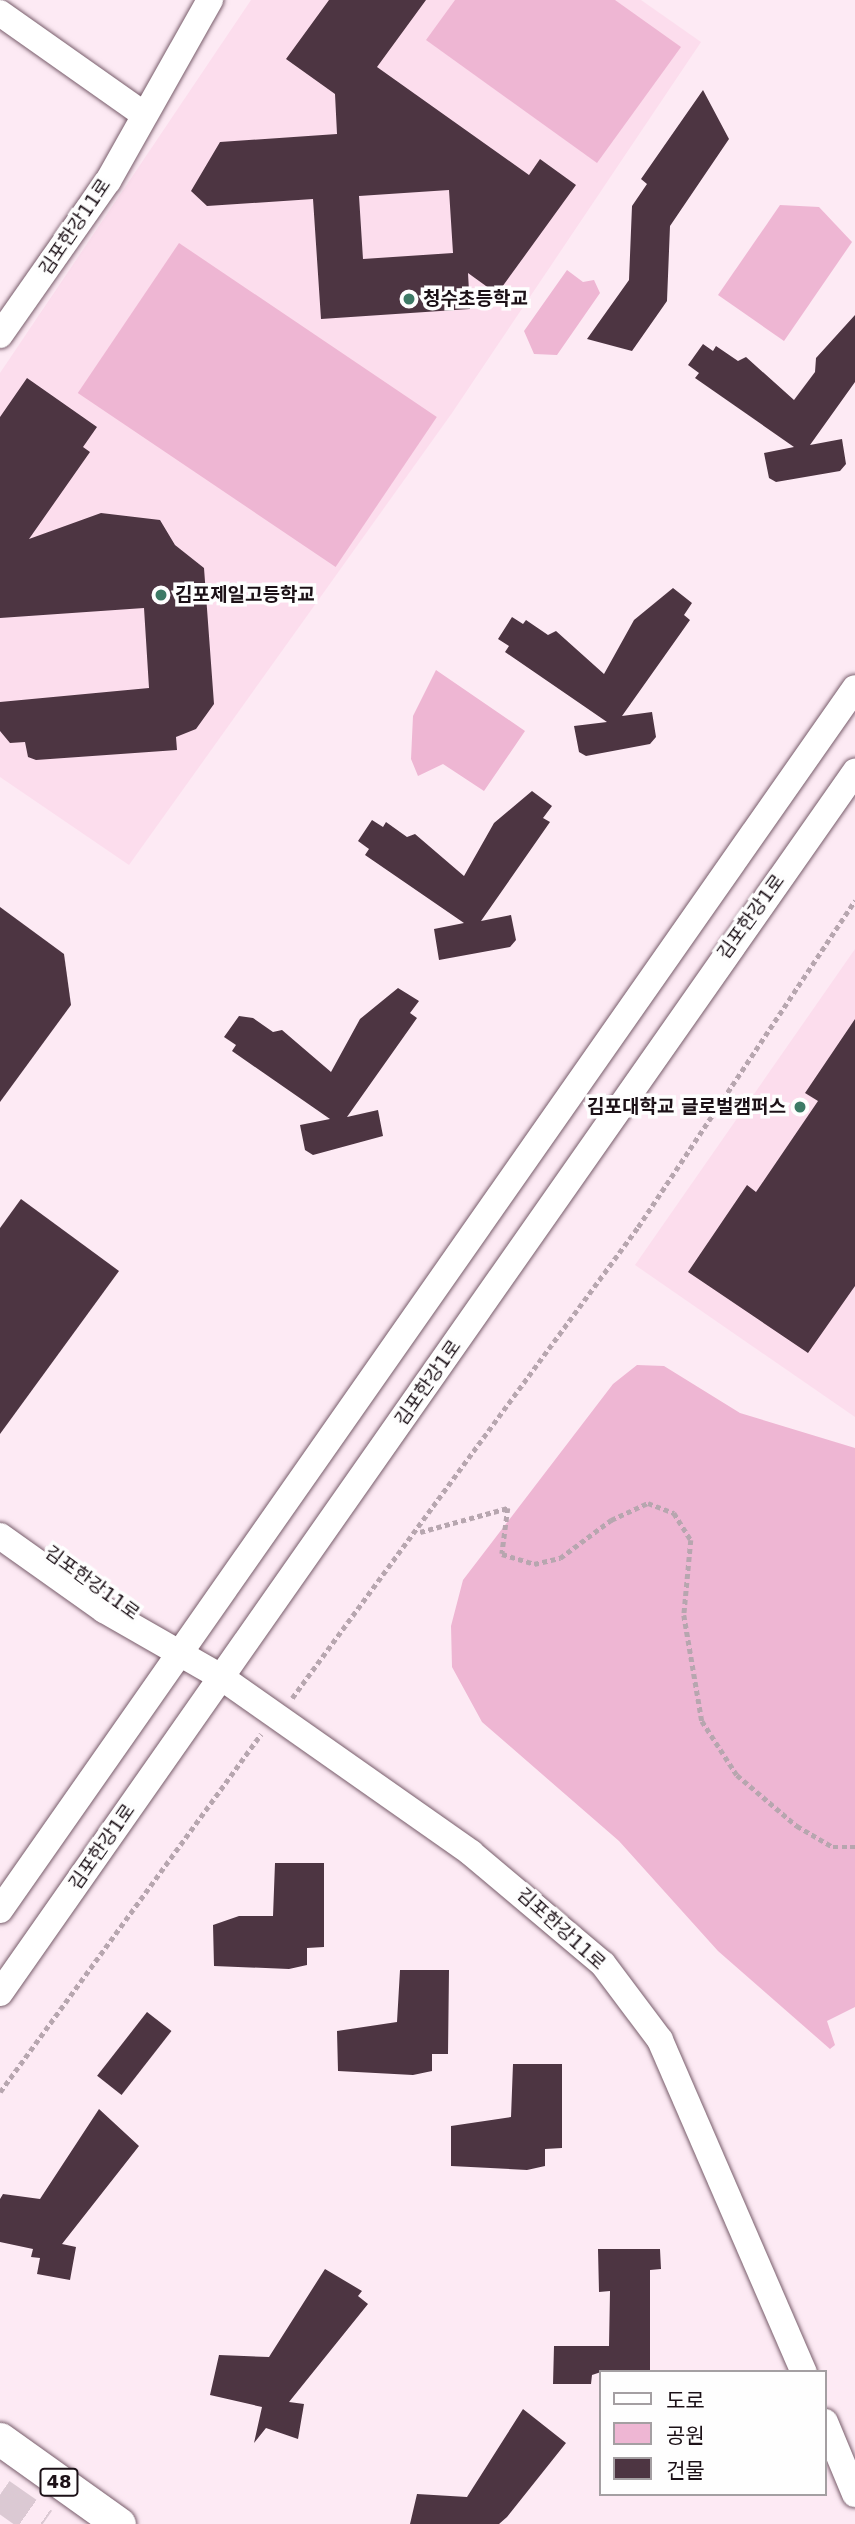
<!DOCTYPE html>
<html>
<head>
<meta charset="utf-8">
<style>
  body { margin:0 }
  #map { position:relative; width:855px; height:2524px; overflow:hidden; background:#fdeaf4; font-family:"DejaVu Sans","Noto Sans KR",sans-serif }
  div>[style] { position:absolute }
  .built>* { inset:0; background:#fcdded }
  .green>* { inset:0; background:#eeb6d3; transform-origin:0 0 }
  .building>* { inset:0; background:#4d3542; transform-origin:0 0 }
  .major-tunnel>* { height:33px; margin-top:-16.5px; transform-origin:0; background:repeating-linear-gradient(90deg,#dbc9d3 0 33px,transparent 0 50px) }
  .path>* { height:4.5px; margin-top:-2.25px; transform-origin:0; background:repeating-linear-gradient(90deg,#b7a6af 0 5px,transparent 0 8.5px) }
  .roads { filter:drop-shadow(0 0 2px #775c6a) drop-shadow(0 0 2px #775c6a) }
  .minor>* { height:26px; margin:-13px; padding:0 13px; transform-origin:13px; border-radius:13px; background:#fff }
  .major>* { height:33px; margin:-16.5px; padding:0 16.5px; transform-origin:16.5px; border-radius:16.5px; background:#fff }
  .dots>* { width:19px; height:19px; translate:-50% -50%; box-sizing:border-box; border:4px solid #fefefe; border-radius:50% }
  span { translate:-50% -50%; white-space:nowrap; text-align:center; line-height:1.15; -webkit-text-stroke:7px #fefefe; paint-order:stroke }
  .shield-label span { padding:2px 5px; background:#fefefe; border:2px solid; border-radius:5px; -webkit-text-stroke-width:0 }
  .shield-label { font-size:18px; color:#1c1117; font-weight:700 }
  .street-label { font-size:19px; color:#1c1117 }
  .poi-label { font-size:19px; color:#1c1117; font-weight:700 }
  .left { translate:0 -50%; text-align:left }
  .right { translate:-100% -50%; text-align:right }
  .legend { position:absolute; left:599px; top:2370px; width:228px; height:126px; box-sizing:border-box; background:#fefefe; border:2px solid #a49fa2; margin:0; padding:9px 12px; list-style:none; font-size:21px; color:#1c1117 }
  .legend li { display:flex; align-items:center; gap:14px; height:35px }
  .legend b { width:35px; border:2px solid #a49fa2 }
</style>
</head>
<body>
<div id="map">
  <div class="built">
    <i style="clip-path:polygon(251px 0,641px 0,701px 42px,452px 413px,129px 865px,0 777px,0 373px)"></i>
    <i style="clip-path:polygon(855px 949px,855px 1417px,635px 1265px)"></i>
  </div>
  <div class="green">
    <i style="clip-path:polygon(455px 0,615px 0,681px 47px,597px 163px,426px 40px)"></i>
    <i style="clip-path:polygon(780px 205px,819px 207px,852px 242px,784px 341px,718px 295px)"></i>
    <i style="left:179px;top:243px;width:311px;height:181px;rotate:34deg"></i>
    <i style="clip-path:polygon(567px 270px,583px 282px,594px 280px,600px 293px,557px 355px,534px 354px,524px 331px)"></i>
    <i style="clip-path:polygon(436px 670px,525px 731px,484px 791px,443px 764px,418px 776px,411px 759px,413px 716px)"></i>
    <i style="clip-path:polygon(637px 1365px,664px 1366px,740px 1413px,855px 1448px,855px 2007px,827px 2021px,835px 2045px,830px 2049px,718px 1951px,619px 1841px,482px 1722px,452px 1667px,451px 1626px,463px 1580px,613px 1384px)"></i>
  </div>
  <div class="building">
    <i style="clip-path:polygon(evenodd,329px 0,426px 0,377px 67px,529px 175px,540px 159px,576px 185px,497px 294px,468px 273px,470px 309px,321px 319px,313px 199px,207px 206px,191px 191px,220px 142px,337px 134px,335px 94px,286px 59px,329px 0,449px 190px,453px 253px,363px 259px,359px 196px,449px 190px)"></i>
    <i style="clip-path:polygon(703px 90px,729px 139px,670px 226px,667px 301px,632px 351px,587px 339px,629px 280px,632px 206px,647px 184px,641px 179px)"></i>
    <i style="clip-path:polygon(855px 315px,855px 382px,810px 445px,842px 439px,846px 464px,840px 471px,776px 482px,769px 478px,764px 453px,794px 447px,695px 378px,699px 373px,688px 365px,703px 344px,713px 351px,716px 346px,738px 361px,746px 357px,794px 400px,815px 372px,816px 358px)"></i>
    <i style="clip-path:polygon(27px 378px,97px 427px,83px 447px,90px 452px,29px 539px,101px 513px,160px 520px,175px 545px,204px 568px,214px 704px,196px 729px,176px 737px,177px 750px,36px 760px,28px 757px,25px 742px,10px 743px,0 731px,0 702px,149px 688px,144px 608px,0 618px,0 417px)"></i>
    <i style="clip-path:polygon(673px 588px,692px 603px,684px 615px,690px 620px,622px 716px,652px 712px,656px 737px,650px 744px,586px 756px,579px 752px,574px 726px,607px 722px,505px 652px,509px 646px,498px 639px,512px 617px,523px 624px,526px 620px,548px 635px,556px 631px,604px 674px,634px 620px)"></i>
    <i style="clip-path:polygon(532px 791px,552px 806px,543px 818px,550px 822px,481px 921px,511px 915px,516px 940px,510px 947px,439px 960px,434px 929px,464px 923px,365px 855px,369px 849px,358px 841px,372px 820px,383px 827px,386px 822px,407px 837px,415px 834px,464px 876px,494px 823px)"></i>
    <i style="clip-path:polygon(0 907px,64px 954px,71px 1005px,0 1102px)"></i>
    <i style="clip-path:polygon(398px 988px,419px 1001px,410px 1013px,417px 1018px,347px 1117px,378px 1110px,383px 1136px,313px 1155px,305px 1150px,300px 1125px,330px 1119px,232px 1051px,236px 1045px,224px 1037px,239px 1016px,253px 1018px,273px 1032px,282px 1030px,331px 1072px,360px 1019px)"></i>
    <i style="clip-path:polygon(855px 1019px,855px 1286px,808px 1353px,688px 1272px,747px 1185px,756px 1192px,818px 1101px,805px 1093px)"></i>
    <i style="clip-path:polygon(21px 1199px,119px 1271px,0 1434px,0 1228px)"></i>
    <i style="clip-path:polygon(275px 1863px,324px 1863px,324px 1947px,307px 1948px,307px 1965px,289px 1969px,214px 1966px,213px 1925px,239px 1916px,273px 1916px)"></i>
    <i style="clip-path:polygon(400px 1970px,449px 1970px,448px 2054px,432px 2054px,432px 2071px,413px 2075px,338px 2071px,337px 2031px,397px 2022px)"></i>
    <i style="left:147px;top:2012px;width:31px;height:81px;rotate:38deg"></i>
    <i style="clip-path:polygon(513px 2064px,562px 2064px,562px 2148px,545px 2149px,545px 2166px,527px 2170px,451px 2166px,451px 2126px,511px 2117px)"></i>
    <i style="clip-path:polygon(99px 2109px,139px 2146px,62px 2244px,76px 2247px,70px 2280px,37px 2274px,40px 2258px,31px 2257px,33px 2249px,0 2242px,0 2199px,3px 2194px,40px 2199px)"></i>
    <i style="clip-path:polygon(598px 2249px,660px 2249px,661px 2269px,650px 2270px,650px 2372px,601px 2372px,592px 2375px,591px 2384px,553px 2384px,554px 2346px,609px 2346px,610px 2291px,599px 2292px)"></i>
    <i style="clip-path:polygon(325px 2269px,362px 2291px,358px 2296px,368px 2304px,289px 2402px,304px 2404px,298px 2439px,266px 2428px,254px 2443px,262px 2407px,210px 2395px,219px 2355px,269px 2357px)"></i>
    <i style="clip-path:polygon(523px 2409px,566px 2443px,507px 2517px,499px 2524px,410px 2524px,417px 2494px,467px 2497px)"></i>
  </div>
  <div class="major-tunnel">
    <i style="left:0;top:2494px;width:52px;rotate:34.9deg"></i>
  </div>
  <div class="path">
    <i style="left:420px;top:1532px;width:91px;rotate:-15.3deg"></i>
    <i style="left:508px;top:1508px;width:46px;rotate:97.4deg"></i>
    <i style="left:502px;top:1554px;width:34px;rotate:17deg"></i>
    <i style="left:534px;top:1564px;width:27px;rotate:-13deg"></i>
    <i style="left:560px;top:1558px;width:64px;rotate:-36.7deg"></i>
    <i style="left:611px;top:1520px;width:41px;rotate:-24.7deg"></i>
    <i style="left:648px;top:1503px;width:28px;rotate:21deg"></i>
    <i style="left:674px;top:1513px;width:32px;rotate:58deg"></i>
    <i style="left:691px;top:1540px;width:75px;rotate:95.3deg"></i>
    <i style="left:684px;top:1615px;width:108px;rotate:80.4deg"></i>
    <i style="left:702px;top:1721px;width:64px;rotate:57.1deg"></i>
    <i style="left:737px;top:1775px;width:79px;rotate:40.4deg"></i>
    <i style="left:797px;top:1826px;width:42px;rotate:30.3deg"></i>
    <i style="left:833px;top:1847px;width:22px"></i>
    <i style="left:292px;top:1698px;width:584px;rotate:-53.7deg"></i>
    <i style="left:638px;top:1227px;width:392px;rotate:-56.4deg"></i>
    <i style="left:0;top:2092px;width:443px;rotate:-53.9deg"></i>
  </div>
  <div class="roads">
    <div class="minor">
      <i style="left:0;top:13px;width:175px;rotate:35.2deg"></i>
      <i style="left:0;top:335px;width:188px;rotate:-55deg"></i>
      <i style="left:108px;top:181px;width:208px;rotate:-60.6deg"></i>
      <i style="left:0;top:1536px;width:128px;rotate:35.4deg"></i>
      <i style="left:104px;top:1610px;width:135px;rotate:29.8deg"></i>
      <i style="left:221px;top:1677px;width:306px;rotate:35.1deg"></i>
      <i style="left:471px;top:1853px;width:172px;rotate:40.1deg"></i>
      <i style="left:603px;top:1964px;width:95px;rotate:53.1deg"></i>
      <i style="left:660px;top:2040px;width:362px;rotate:66.6deg"></i>
      <i style="left:0;top:1910px;width:1491px;rotate:-55.02deg"></i>
      <i style="left:0;top:1993px;width:1491px;rotate:-55deg"></i>
      <i style="left:825px;top:2422px;width:78px;rotate:67.4deg"></i>
    </div>
    <div class="major">
      <i style="left:0;top:2439px;width:146px;rotate:35.5deg"></i>
    </div>
  </div>
  <div class="dots">
    <i style="left:409px;top:299px;background:#3d7a66"></i>
    <i style="left:161px;top:595px;background:#3d7a66"></i>
    <i style="left:800px;top:1107px;background:#3d7a66"></i>
  </div>
  <div class="shield-label">
    <span style="left:59px;top:2482px">48</span>
  </div>
  <div class="street-label">
    <span style="left:75px;top:227px;rotate:-56deg">김포한강11로</span>
    <span style="left:751px;top:917px;rotate:-54deg">김포한강1로</span>
    <span style="left:428px;top:1383px;rotate:-55deg">김포한강1로</span>
    <span style="left:92px;top:1583px;rotate:36deg">김포한강11로</span>
    <span style="left:102px;top:1847px;rotate:-55deg">김포한강1로</span>
    <span style="left:561px;top:1929px;rotate:42deg">김포한강11로</span>
  </div>
  <div class="poi-label">
    <span class="left" style="left:423px;top:299px">청수초등학교</span>
    <span class="left" style="left:175px;top:595px">김포제일고등학교</span>
    <span class="right" style="left:786px;top:1107px">김포대학교 글로벌캠퍼스</span>
  </div>
  <ul class="legend">
  <li><b style="height:9px;background:#fff"></b>도로</li>
  <li><b style="height:19px;background:#eeb6d3"></b>공원</li>
  <li><b style="height:19px;background:#4d3542"></b>건물</li>
  </ul>
</div>
</body>
</html>
